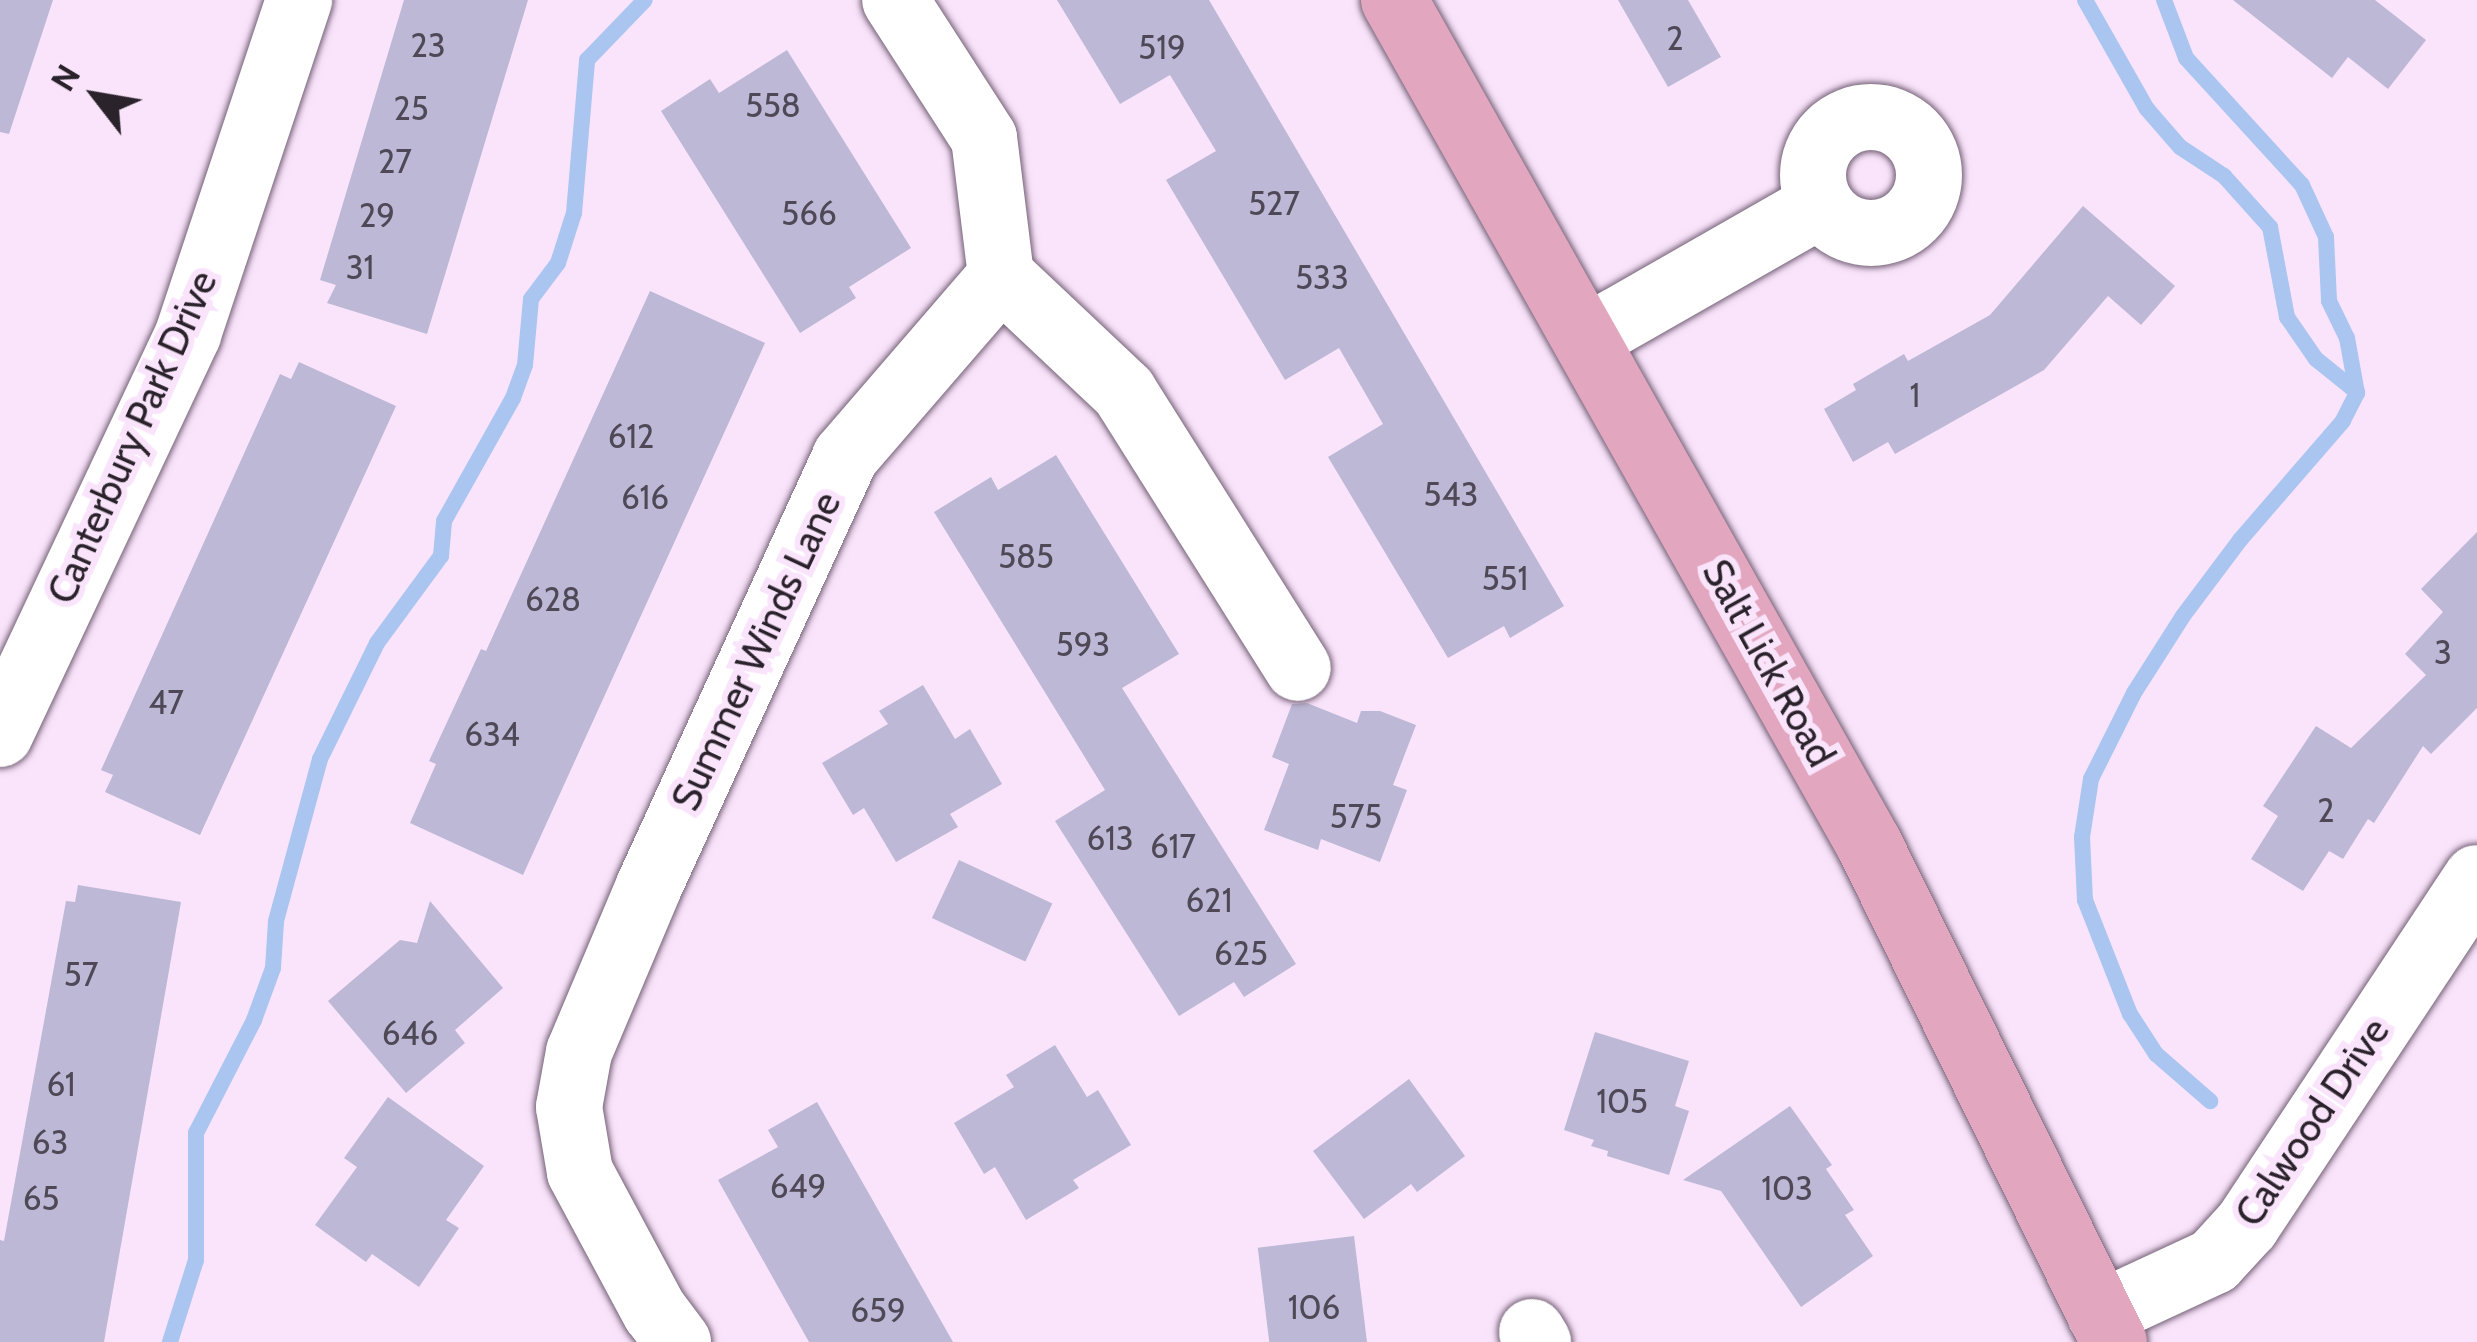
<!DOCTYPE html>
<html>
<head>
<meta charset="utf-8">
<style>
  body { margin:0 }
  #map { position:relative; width:2477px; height:1342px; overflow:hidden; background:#fae4fc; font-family:Cabin,sans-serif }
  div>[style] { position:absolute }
  .stream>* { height:16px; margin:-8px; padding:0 8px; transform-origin:8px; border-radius:8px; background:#aac5f0 }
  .building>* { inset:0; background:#bcb8d5; transform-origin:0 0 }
  .roads { filter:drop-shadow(0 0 3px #746176) drop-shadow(0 0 3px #746176) }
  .minor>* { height:66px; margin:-33px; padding:0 33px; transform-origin:33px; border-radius:33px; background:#fff }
  .minor>.ring { margin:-33px; padding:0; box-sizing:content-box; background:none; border:66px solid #fff; border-radius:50% }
  .major>* { height:66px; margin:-33px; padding:0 33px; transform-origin:33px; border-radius:33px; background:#e2a7bf }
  span { translate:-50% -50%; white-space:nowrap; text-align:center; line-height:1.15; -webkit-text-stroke:12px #fae4fc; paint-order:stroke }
  .number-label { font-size:33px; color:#4f4856 }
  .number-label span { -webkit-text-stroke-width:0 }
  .street-label { font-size:39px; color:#2b232b }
  .north { position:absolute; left:36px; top:36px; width:120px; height:120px; -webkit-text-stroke:9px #fae4fc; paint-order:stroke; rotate:301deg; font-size:33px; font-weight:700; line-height:48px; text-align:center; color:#2b232b }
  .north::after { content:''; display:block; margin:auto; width:42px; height:54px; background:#2b232b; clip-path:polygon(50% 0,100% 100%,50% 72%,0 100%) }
</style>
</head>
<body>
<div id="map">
  <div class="stream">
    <i style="left:2085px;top:0;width:125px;rotate:60.4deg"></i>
    <i style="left:2147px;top:109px;width:50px;rotate:49deg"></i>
    <i style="left:2180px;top:147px;width:53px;rotate:33.4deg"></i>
    <i style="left:2224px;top:176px;width:69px;rotate:48deg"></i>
    <i style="left:2270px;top:227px;width:92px;rotate:79.3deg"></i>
    <i style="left:2287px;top:317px;width:51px;rotate:55.4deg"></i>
    <i style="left:2316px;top:359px;width:53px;rotate:38.8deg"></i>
    <i style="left:2164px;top:0;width:62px;rotate:69.2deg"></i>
    <i style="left:2186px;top:58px;width:172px;rotate:47.6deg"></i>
    <i style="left:2302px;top:185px;width:57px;rotate:65.2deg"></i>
    <i style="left:2326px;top:237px;width:64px;rotate:87.3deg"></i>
    <i style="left:2329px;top:301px;width:41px;rotate:64.1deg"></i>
    <i style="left:2347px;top:338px;width:56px;rotate:79.7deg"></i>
    <i style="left:2357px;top:393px;width:31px;rotate:117deg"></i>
    <i style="left:2343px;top:421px;width:157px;rotate:130.9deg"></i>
    <i style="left:2240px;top:540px;width:95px;rotate:126.9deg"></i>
    <i style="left:2183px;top:616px;width:91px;rotate:122.5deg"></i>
    <i style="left:2134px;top:693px;width:96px;rotate:116.6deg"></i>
    <i style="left:2091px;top:779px;width:59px;rotate:98.8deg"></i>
    <i style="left:2082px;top:837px;width:63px;rotate:87.3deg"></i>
    <i style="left:2085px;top:900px;width:123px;rotate:68.5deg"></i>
    <i style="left:2130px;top:1014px;width:48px;rotate:57deg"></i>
    <i style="left:2156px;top:1054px;width:72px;rotate:41deg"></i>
    <i style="left:170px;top:1342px;width:86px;rotate:-72.4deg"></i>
    <i style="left:196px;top:1260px;width:127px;rotate:-90deg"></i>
    <i style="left:196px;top:1133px;width:127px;rotate:-62.8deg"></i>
    <i style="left:254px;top:1020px;width:55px;rotate:-69.9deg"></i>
    <i style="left:273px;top:968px;width:47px;rotate:-86.3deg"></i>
    <i style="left:276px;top:921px;width:168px;rotate:-74.8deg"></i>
    <i style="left:320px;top:759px;width:129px;rotate:-63.8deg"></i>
    <i style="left:377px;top:643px;width:108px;rotate:-53.7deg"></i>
    <i style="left:441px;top:556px;width:35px;rotate:-85deg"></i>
    <i style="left:444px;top:521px;width:141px;rotate:-60.7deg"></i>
    <i style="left:513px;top:398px;width:35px;rotate:-70deg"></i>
    <i style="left:525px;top:365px;width:66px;rotate:-84.8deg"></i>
    <i style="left:531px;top:299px;width:45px;rotate:-53.1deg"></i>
    <i style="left:558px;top:263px;width:52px;rotate:-72.3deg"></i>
    <i style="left:574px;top:213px;width:154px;rotate:-85.1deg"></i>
    <i style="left:587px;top:60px;width:83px;rotate:-46deg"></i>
  </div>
  <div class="building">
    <i style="clip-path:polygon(0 0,53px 0,9px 134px,0 132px)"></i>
    <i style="clip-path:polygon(404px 0,528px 0,427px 334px,327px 303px,336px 285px,320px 280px)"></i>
    <i style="clip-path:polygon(1057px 0,1209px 0,1564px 606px,1510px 638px,1504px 626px,1448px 658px,1328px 457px,1383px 424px,1339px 348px,1285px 380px,1166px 180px,1216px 151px,1170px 75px,1120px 104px)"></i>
    <i style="clip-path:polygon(1618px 0,1688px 0,1721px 57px,1668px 87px)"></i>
    <i style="clip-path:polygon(2233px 0,2375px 0,2426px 40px,2388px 89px,2348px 57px,2332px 78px)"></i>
    <i style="clip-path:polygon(787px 50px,911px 248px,849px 287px,856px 298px,800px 333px,661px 111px,710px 79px,719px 93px)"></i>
    <i style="clip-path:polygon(2083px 206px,2175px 286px,2141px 325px,2108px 296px,2044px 370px,1895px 454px,1888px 442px,1853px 462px,1824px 409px,1856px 390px,1853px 384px,1904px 354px,1908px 361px,1990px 315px)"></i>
    <i style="clip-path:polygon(650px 291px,765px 343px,523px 875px,410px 823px,436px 764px,429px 761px,481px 649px,486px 651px)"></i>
    <i style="clip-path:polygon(299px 362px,396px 406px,200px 835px,105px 792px,113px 775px,101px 770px,280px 374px,291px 379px)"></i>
    <i style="clip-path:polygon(1056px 455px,1179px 654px,1122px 688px,1296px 964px,1244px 997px,1234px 982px,1179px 1016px,1055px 821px,1105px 790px,934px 512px,991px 477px,998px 490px)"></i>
    <i style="clip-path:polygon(2477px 532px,2477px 708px,2431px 754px,2423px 746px,2374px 823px,2368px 819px,2343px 859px,2329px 851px,2303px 891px,2251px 859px,2278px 816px,2263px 806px,2316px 726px,2351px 748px,2426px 675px,2405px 654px,2443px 612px,2421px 589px)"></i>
    <i style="clip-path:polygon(923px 685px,955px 739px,970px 729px,1002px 784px,950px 814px,958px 827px,896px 862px,864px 808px,853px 815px,822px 763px,888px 724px,879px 711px)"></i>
    <i style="clip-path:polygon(1307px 703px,1357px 723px,1361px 711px,1380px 711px,1416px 725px,1393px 785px,1407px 790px,1380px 862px,1321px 839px,1318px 850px,1264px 830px,1289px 764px,1272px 757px,1292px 704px)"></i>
    <i style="left:959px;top:860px;width:103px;height:64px;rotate:25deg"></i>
    <i style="clip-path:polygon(78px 885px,181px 902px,104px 1342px,0 1342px,0 1240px,4px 1241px,66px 901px,75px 902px)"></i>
    <i style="clip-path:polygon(430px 901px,503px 988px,455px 1030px,465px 1043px,406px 1093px,328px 1001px,400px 940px,417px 943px)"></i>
    <i style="clip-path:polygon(1595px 1032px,1689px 1061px,1675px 1106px,1689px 1111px,1669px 1175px,1607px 1156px,1608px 1151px,1591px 1146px,1594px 1140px,1564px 1130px)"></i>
    <i style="clip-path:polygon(1055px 1045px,1087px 1097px,1098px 1090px,1131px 1145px,1073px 1180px,1079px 1188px,1026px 1220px,995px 1167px,984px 1174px,954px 1123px,1014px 1087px,1006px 1075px)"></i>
    <i style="clip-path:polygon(1409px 1079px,1465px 1156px,1417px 1192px,1411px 1184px,1364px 1219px,1313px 1151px)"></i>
    <i style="clip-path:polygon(388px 1097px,484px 1166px,446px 1220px,459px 1228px,419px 1287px,372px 1254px,366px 1262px,315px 1225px,357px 1167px,344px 1158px)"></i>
    <i style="clip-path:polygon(817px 1102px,953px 1342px,809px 1342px,718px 1180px,778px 1147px,768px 1130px)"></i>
    <i style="clip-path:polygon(1790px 1106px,1832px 1165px,1826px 1169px,1854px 1210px,1845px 1215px,1873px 1256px,1801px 1307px,1721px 1191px,1683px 1180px)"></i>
    <i style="left:1354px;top:1236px;width:107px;height:97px;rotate:83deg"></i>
  </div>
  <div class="roads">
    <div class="minor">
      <i class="ring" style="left:1813px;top:117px;width:50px;height:50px"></i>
      <i style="left:1001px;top:276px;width:169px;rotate:43.3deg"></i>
      <i style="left:1124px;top:392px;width:326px;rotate:57.8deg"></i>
      <i style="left:1587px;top:338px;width:268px;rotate:-29.7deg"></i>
      <i style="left:0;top:734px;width:442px;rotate:-64.8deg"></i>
      <i style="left:188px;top:334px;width:352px;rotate:-71.6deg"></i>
      <i style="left:2100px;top:1314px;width:126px;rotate:-24.9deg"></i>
      <i style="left:2214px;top:1261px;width:49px;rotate:-47.5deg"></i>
      <i style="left:2247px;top:1225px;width:416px;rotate:-56.5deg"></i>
      <i style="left:1532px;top:1332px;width:12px;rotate:59deg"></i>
      <i style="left:678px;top:1342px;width:38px;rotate:-127deg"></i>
      <i style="left:655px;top:1312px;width:159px;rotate:-118.2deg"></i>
      <i style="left:580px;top:1172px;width:66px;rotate:-99.6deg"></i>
      <i style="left:569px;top:1107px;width:56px;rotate:-79.7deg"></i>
      <i style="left:579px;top:1052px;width:180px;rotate:-67.1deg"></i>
      <i style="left:649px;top:886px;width:472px;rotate:-65.4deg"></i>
      <i style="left:845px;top:457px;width:239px;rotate:-49.2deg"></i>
      <i style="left:1001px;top:276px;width:139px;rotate:-97deg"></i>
      <i style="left:984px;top:138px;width:164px;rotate:-122.8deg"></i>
    </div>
    <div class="major">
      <i style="left:1394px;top:0;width:968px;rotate:60.63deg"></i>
      <i style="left:1869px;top:844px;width:555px;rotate:63.8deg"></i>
    </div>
  </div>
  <div class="number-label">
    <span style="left:1675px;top:39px">2</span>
    <span style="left:428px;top:46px">23</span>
    <span style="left:1162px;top:48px">519</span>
    <span style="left:773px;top:106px">558</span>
    <span style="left:411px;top:109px">25</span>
    <span style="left:395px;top:162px">27</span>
    <span style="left:1274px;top:204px">527</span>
    <span style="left:809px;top:214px">566</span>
    <span style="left:377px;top:216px">29</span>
    <span style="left:360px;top:268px">31</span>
    <span style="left:1322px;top:278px">533</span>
    <span style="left:1915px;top:396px">1</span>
    <span style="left:631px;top:437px">612</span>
    <span style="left:1451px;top:495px">543</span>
    <span style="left:645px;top:498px">616</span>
    <span style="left:1026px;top:557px">585</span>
    <span style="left:1505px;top:579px">551</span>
    <span style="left:553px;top:600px">628</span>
    <span style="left:1083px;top:645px">593</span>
    <span style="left:2443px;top:653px">3</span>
    <span style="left:166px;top:703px">47</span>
    <span style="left:492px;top:735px">634</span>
    <span style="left:2326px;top:811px">2</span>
    <span style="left:1356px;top:817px">575</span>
    <span style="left:1110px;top:839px">613</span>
    <span style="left:1173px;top:847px">617</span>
    <span style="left:1209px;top:901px">621</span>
    <span style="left:1241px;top:954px">625</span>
    <span style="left:81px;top:975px">57</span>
    <span style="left:410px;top:1034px">646</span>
    <span style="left:61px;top:1085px">61</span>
    <span style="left:1622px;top:1102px">105</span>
    <span style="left:50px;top:1143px">63</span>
    <span style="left:798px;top:1187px">649</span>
    <span style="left:1787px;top:1189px">103</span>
    <span style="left:41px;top:1199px">65</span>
    <span style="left:1314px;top:1308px">106</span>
    <span style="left:878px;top:1311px">659</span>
  </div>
  <div class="street-label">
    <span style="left:132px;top:437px;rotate:-66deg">Canterbury Park Drive</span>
    <span style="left:756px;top:651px;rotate:-65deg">Summer Winds Lane</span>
    <span style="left:1769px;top:663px;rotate:61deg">Salt Lick Road</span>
    <span style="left:2312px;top:1122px;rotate:-56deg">Calwood Drive</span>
  </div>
  <div class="north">N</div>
</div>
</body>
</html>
